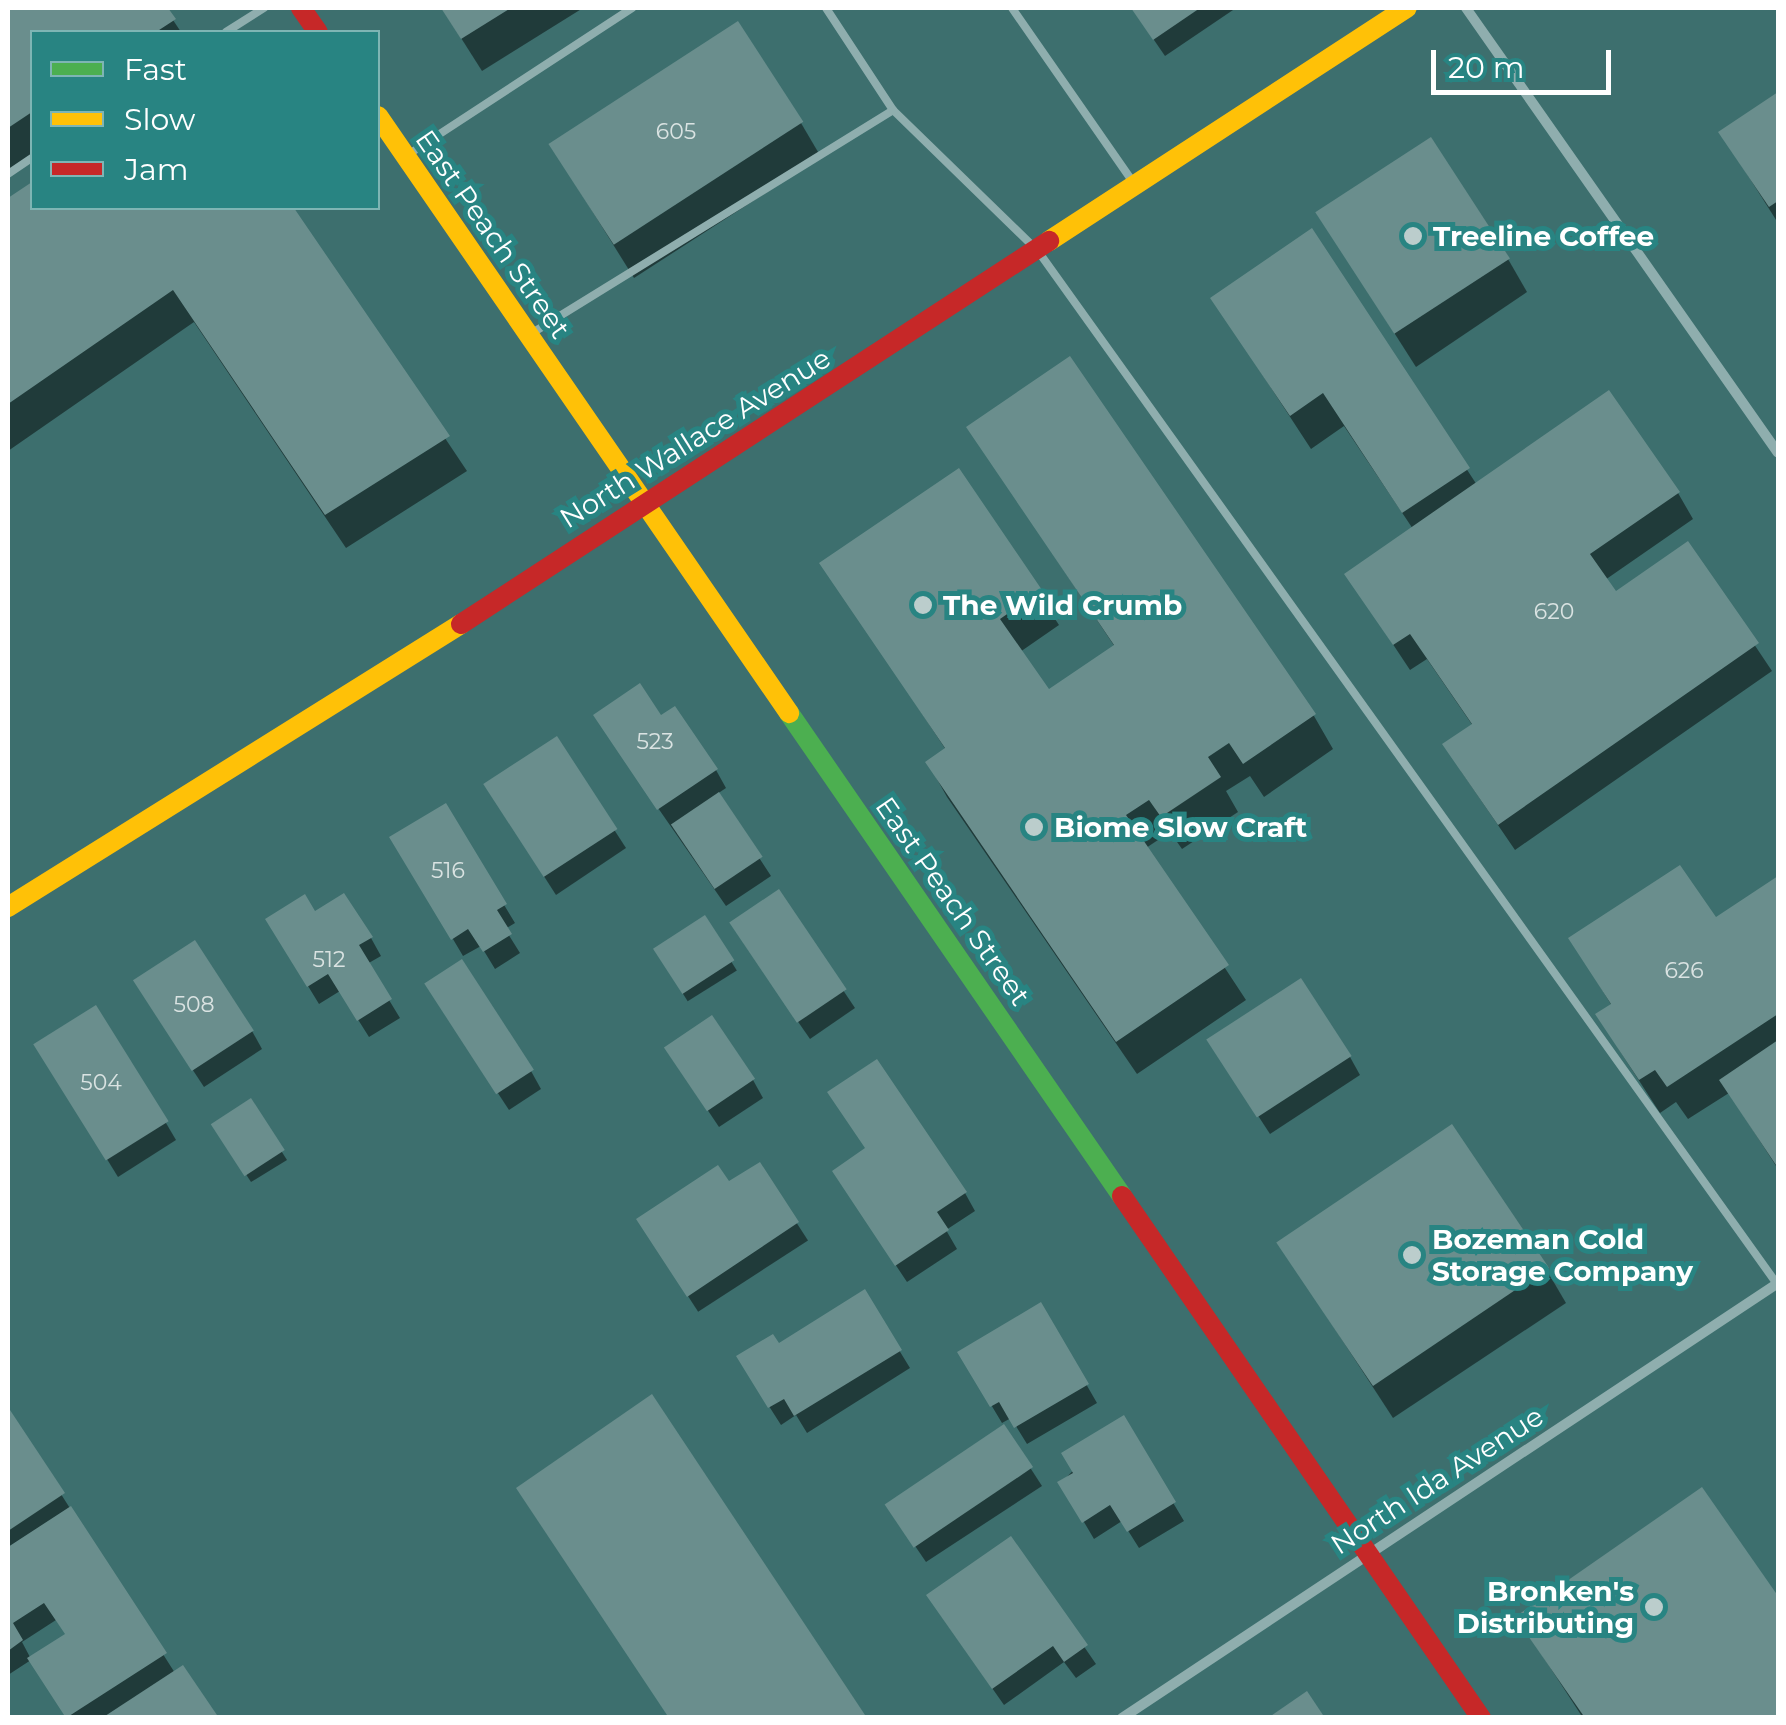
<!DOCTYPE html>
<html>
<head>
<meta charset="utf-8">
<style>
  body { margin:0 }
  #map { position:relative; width:1786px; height:1725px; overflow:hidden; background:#3d6f6e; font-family:Montserrat,sans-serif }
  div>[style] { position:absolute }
  .shadow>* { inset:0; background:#0007; transform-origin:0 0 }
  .building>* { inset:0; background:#6a8e8d; transform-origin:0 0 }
  .lane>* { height:8px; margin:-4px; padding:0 4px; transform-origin:4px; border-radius:4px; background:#8faeae }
  .street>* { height:10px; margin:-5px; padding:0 5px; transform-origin:5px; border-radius:5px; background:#8faeae }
  .fast>* { height:20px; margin:-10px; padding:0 10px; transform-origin:10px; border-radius:10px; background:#4caf50 }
  .slow>* { height:20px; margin:-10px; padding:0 10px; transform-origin:10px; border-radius:10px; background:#ffc107 }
  .jam>* { height:20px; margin:-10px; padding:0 10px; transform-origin:10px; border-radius:10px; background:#c62828 }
  .dots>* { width:28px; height:28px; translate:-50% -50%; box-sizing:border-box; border:5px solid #288482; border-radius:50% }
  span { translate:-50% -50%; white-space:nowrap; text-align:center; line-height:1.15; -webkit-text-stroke:10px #288482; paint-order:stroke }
  .number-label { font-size:22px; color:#dae3e2 }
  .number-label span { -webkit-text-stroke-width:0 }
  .street-label { font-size:28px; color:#fff }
  .poi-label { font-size:28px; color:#fff; font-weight:700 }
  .left { translate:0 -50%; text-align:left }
  .right { translate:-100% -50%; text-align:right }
  .frame { position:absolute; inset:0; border:10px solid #fff; pointer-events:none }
  .legend { position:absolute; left:30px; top:30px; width:350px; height:180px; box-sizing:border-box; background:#288482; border:2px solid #7eb5b4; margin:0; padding:12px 18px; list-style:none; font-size:30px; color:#fff }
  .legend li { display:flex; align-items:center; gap:20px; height:50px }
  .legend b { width:50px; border:2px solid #7eb5b4 }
  .scale { position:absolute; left:1431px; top:50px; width:180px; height:45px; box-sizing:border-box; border:5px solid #fff; border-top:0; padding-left:12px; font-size:30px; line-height:35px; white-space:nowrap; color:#fff; -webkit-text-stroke:8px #288482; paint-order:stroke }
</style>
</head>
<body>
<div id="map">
  <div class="shadow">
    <i style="clip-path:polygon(8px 8px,165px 8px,181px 32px,32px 32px,32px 158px,8px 174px)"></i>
    <i style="clip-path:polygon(442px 8px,583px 8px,482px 71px)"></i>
    <i style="clip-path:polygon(1132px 8px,1236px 8px,1165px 56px)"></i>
    <i style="clip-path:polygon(1778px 95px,1778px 223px,1721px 133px)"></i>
    <i style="clip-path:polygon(801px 123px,821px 157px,634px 278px,571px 177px)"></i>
    <i style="clip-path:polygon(32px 185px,32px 208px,291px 208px,467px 471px,346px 548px,194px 322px,8px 451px,8px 201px)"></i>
    <i style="clip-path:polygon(1319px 215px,1508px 259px,1527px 292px,1416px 367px)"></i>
    <i style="clip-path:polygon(1311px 231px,1477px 485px,1678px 493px,1693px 519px,1605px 580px,1615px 594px,1687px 544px,1772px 671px,1515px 850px,1461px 771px,1473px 726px,1427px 659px,1410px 670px,1347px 575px,1413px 529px,1344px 426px,1311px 449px,1213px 299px)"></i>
    <i style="clip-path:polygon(969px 428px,1314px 716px,1333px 749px,1264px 797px,1250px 776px,1226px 791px,1238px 812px,1182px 849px,1170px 832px,1146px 848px,1246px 1000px,1137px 1074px,947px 797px,928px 763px,946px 750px,823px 563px,958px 471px,1059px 625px,1020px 652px,1048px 693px,1115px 647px)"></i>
    <i style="clip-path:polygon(660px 718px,716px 770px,726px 788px,717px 794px,771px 876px,726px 906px,606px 733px)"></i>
    <i style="clip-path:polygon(556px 740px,626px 848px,556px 895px,497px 803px)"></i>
    <i style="clip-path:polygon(445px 807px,515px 923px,505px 929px,520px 953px,495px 969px,481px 946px,463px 956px,393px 838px)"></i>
    <i style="clip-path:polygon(1778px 879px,1778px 1169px,1729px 1093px,1688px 1119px,1676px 1102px,1660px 1113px,1618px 1048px,1612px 1006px,1571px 939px,1715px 920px)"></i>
    <i style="clip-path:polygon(778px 893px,855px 1008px,810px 1039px,743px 942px)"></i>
    <i style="clip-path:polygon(314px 915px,371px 938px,381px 956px,367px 964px,400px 1018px,369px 1037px,340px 991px,319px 1004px,278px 937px)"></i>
    <i style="left:704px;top:918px;width:62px;height:58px;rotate:58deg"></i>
    <i style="clip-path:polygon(146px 999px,252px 1031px,262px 1049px,204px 1087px)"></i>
    <i style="clip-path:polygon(438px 1002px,531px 1071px,541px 1089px,509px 1110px)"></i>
    <i style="clip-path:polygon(1350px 1057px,1360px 1075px,1270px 1134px,1221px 1059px)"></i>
    <i style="clip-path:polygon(47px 1062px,166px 1123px,176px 1140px,118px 1177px)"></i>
    <i style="clip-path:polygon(678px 1066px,753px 1080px,763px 1098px,719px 1127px)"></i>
    <i style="clip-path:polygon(250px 1102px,287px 1160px,251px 1182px,219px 1133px)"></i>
    <i style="left:759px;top:1165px;width:90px;height:131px;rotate:57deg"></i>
    <i style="clip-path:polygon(845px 1189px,965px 1193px,975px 1211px,946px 1230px,957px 1249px,907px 1282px)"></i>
    <i style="clip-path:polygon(1279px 1243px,1546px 1269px,1566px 1303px,1393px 1418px)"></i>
    <i style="clip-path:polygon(864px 1293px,910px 1368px,807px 1433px,796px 1415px,781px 1425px,749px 1375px)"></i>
    <i style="clip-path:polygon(1041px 1306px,1097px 1403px,1027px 1444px,1011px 1418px,1002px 1423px,960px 1353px)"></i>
    <i style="clip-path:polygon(651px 1398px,863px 1718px,669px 1718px)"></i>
    <i style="clip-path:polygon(evenodd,8px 1411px,175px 1673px,216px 1718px,67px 1718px,31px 1660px,8px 1675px,8px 1411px,56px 1620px,67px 1635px,31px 1659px,22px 1642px,56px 1620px)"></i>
    <i style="clip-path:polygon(1123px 1419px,1184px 1521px,1139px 1548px,1122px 1521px,1094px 1539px,1061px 1483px)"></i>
    <i style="clip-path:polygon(1004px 1427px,1042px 1486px,926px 1562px,898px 1521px)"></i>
    <i style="clip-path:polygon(1702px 1490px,1778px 1601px,1778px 1718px,1583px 1718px,1518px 1618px)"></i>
    <i style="clip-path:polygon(1010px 1539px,1096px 1664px,1076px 1678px,1064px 1662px,1004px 1705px,940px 1614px)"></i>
  </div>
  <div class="building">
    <i style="clip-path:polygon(8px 8px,168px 8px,176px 19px,156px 32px,32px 32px,32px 112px,8px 128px)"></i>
    <i style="clip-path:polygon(441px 8px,511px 8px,461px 39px)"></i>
    <i style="clip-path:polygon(1131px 8px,1200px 8px,1153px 40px)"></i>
    <i style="left:738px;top:21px;width:120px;height:226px;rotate:57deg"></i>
    <i style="clip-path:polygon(1778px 92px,1778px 201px,1769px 207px,1718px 132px)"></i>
    <i style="left:1431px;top:137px;width:145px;height:138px;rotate:57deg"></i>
    <i style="clip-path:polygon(32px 182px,32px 208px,294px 208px,450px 436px,325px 515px,173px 290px,8px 404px,8px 198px)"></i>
    <i style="clip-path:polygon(1312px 228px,1470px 468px,1402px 513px,1323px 393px,1290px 416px,1210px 298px)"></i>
    <i style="clip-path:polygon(1070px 356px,1316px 714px,1243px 764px,1229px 743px,1208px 757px,1221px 777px,1161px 817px,1149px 800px,1126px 815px,1229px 965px,1116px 1042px,925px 762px,945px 748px,819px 563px,959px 468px,1042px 590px,1000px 619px,1049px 689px,1114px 645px,966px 427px)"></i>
    <i style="clip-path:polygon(1609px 390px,1680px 492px,1590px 554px,1616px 591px,1688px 541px,1759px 643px,1498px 825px,1442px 744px,1472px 724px,1410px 634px,1393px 645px,1344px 574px)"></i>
    <i style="clip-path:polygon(640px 683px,661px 715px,675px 706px,718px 769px,657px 810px,593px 715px)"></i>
    <i style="left:557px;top:736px;width:111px;height:88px;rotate:57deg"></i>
    <i style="left:719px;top:792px;width:78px;height:58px;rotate:56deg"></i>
    <i style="clip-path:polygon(446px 803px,507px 904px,497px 910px,512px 934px,483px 952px,468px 929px,451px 940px,389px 837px)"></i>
    <i style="clip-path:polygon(1680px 865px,1716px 917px,1778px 876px,1778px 1014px,1667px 1087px,1655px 1070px,1639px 1080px,1595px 1014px,1611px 1004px,1568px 938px)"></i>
    <i style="left:779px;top:889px;width:121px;height:60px;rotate:56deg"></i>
    <i style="clip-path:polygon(344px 893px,373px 937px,359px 945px,392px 999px,357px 1021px,328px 974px,307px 987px,265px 919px,305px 894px,315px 911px)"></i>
    <i style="left:705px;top:915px;width:54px;height:62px;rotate:57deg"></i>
    <i style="left:195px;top:940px;width:108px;height:74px;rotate:57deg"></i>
    <i style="left:462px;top:959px;width:132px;height:45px;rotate:57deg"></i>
    <i style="left:1301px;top:978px;width:93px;height:113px;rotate:57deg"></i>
    <i style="left:96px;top:1005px;width:137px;height:74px;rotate:58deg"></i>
    <i style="left:712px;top:1015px;width:77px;height:58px;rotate:56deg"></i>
    <i style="clip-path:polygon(1778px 1040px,1778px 1168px,1719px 1080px)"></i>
    <i style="clip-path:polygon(877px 1059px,967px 1192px,937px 1212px,949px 1230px,895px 1266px,832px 1171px,865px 1148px,827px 1092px)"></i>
    <i style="left:251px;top:1098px;width:62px;height:48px;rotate:57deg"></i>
    <i style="left:1452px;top:1124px;width:173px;height:212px;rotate:56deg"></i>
    <i style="clip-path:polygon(760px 1162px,799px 1222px,687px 1297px,636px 1219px,718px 1165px,729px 1181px)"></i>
    <i style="clip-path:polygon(865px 1289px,902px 1350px,794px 1416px,784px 1399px,768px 1408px,736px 1356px,773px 1334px,779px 1343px)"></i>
    <i style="clip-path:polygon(1041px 1302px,1089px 1384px,1014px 1428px,999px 1402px,990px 1407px,957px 1352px)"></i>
    <i style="clip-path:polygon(652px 1394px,865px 1715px,669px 1718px,516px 1488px)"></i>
    <i style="clip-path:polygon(8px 1407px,65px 1493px,8px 1531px)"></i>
    <i style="clip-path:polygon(1124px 1415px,1176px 1502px,1127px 1532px,1110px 1505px,1082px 1523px,1057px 1482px,1073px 1473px,1061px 1453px)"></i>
    <i style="left:1004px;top:1424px;width:52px;height:144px;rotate:56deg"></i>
    <i style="clip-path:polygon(1702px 1487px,1778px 1596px,1778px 1718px,1585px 1718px,1515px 1617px)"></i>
    <i style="clip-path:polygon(71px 1506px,167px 1653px,66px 1718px,27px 1658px,65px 1634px,44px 1603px,13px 1623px,23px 1640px,8px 1651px,8px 1547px)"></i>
    <i style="clip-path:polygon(1011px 1536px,1088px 1645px,1064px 1662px,1053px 1646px,992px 1689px,926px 1595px)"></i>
    <i style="clip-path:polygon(183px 1665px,219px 1718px,102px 1718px)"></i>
    <i style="clip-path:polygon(1307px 1691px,1325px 1718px,1268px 1718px)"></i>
  </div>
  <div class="lane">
    <i style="left:826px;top:8px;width:122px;rotate:56.7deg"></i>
    <i style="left:1012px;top:8px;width:216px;rotate:55.2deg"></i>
    <i style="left:226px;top:32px;width:45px;rotate:-32.3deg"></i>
    <i style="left:406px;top:156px;width:270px;rotate:-33.2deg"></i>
    <i style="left:8px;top:174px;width:29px;rotate:-34deg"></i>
    <i style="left:529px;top:335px;width:428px;rotate:-31.7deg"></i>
    <i style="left:893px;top:110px;width:202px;rotate:44.2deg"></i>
    <i style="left:1038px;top:251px;width:1270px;rotate:54.42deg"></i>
  </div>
  <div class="street">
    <i style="left:1466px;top:8px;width:543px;rotate:54.96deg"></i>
    <i style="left:1122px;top:1718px;width:787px;rotate:-33.55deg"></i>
  </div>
  <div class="fast">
    <i style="left:789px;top:713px;width:587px;rotate:55.42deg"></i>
  </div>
  <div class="slow">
    <i style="left:378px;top:116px;width:725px;rotate:55.45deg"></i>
    <i style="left:1049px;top:241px;width:427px;rotate:-33.1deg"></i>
    <i style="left:8px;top:907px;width:534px;rotate:-31.99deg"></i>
  </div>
  <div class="jam">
    <i style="left:301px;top:8px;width:29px;rotate:55deg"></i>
    <i style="left:461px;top:624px;width:702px;rotate:-33.08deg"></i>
    <i style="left:1122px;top:1196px;width:634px;rotate:55.48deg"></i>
  </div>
  <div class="dots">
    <i style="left:1413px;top:236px;background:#bbcdcc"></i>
    <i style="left:923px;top:605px;background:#bbcdcc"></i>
    <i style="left:1034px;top:827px;background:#bbcdcc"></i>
    <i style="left:1412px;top:1255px;background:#bbcdcc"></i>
    <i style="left:1654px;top:1607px;background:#bbcdcc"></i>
  </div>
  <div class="number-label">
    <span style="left:676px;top:132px">605</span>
    <span style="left:1554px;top:612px">620</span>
    <span style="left:655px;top:742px">523</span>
    <span style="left:448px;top:871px">516</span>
    <span style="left:329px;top:960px">512</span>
    <span style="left:1684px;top:971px">626</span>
    <span style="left:194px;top:1005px">508</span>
    <span style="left:101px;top:1083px">504</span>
  </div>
  <div class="street-label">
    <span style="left:493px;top:234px;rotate:55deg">East Peach Street</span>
    <span style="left:695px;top:438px;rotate:-32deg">North Wallace Avenue</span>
    <span style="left:953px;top:901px;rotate:55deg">East Peach Street</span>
    <span style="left:1437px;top:1480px;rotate:-33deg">North Ida Avenue</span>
  </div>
  <div class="poi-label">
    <span class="left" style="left:1433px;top:236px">Treeline Coffee</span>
    <span class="left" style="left:943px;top:605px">The Wild Crumb</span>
    <span class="left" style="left:1054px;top:827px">Biome Slow Craft</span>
    <span class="left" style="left:1432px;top:1255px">Bozeman Cold<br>Storage Company</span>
    <span class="right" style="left:1634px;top:1607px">Bronken's<br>Distributing</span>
  </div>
  <div class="frame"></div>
  <ul class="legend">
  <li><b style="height:12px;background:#4caf50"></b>Fast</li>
  <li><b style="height:12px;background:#ffc107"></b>Slow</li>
  <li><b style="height:12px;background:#c62828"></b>Jam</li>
  </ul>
  <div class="scale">20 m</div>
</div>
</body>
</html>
